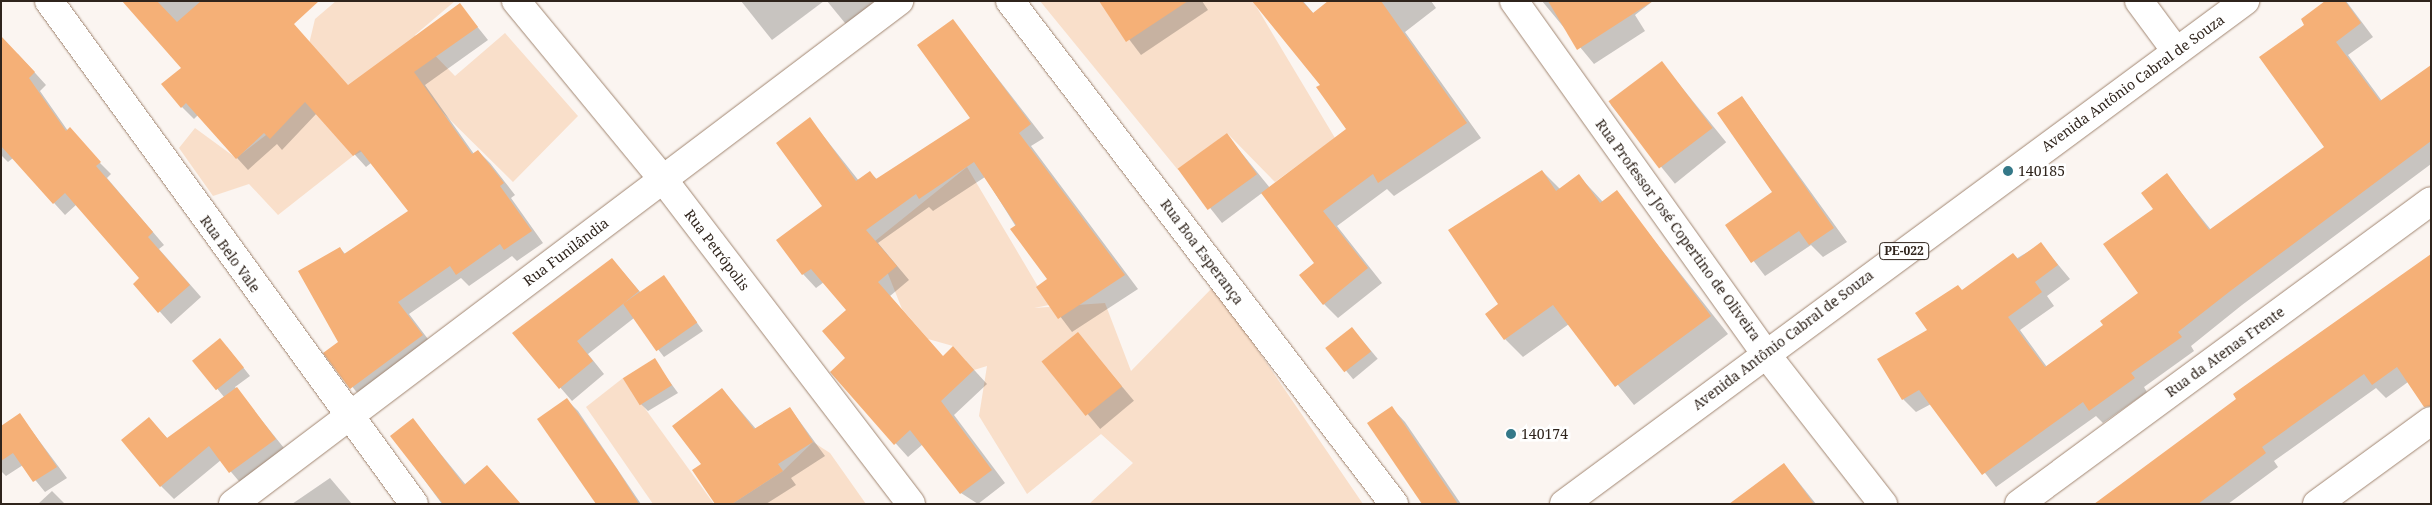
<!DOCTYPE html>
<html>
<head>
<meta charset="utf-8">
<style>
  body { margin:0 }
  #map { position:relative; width:2432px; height:505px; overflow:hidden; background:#fbf5f1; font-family:"Noto Serif",serif }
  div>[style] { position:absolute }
  .green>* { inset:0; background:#f9dfca }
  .shadow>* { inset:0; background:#0003; transform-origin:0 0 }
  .building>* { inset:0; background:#f5b077; transform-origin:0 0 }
  .roads { filter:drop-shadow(0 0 1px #a18671) drop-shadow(0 0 1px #a18671) }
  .minor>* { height:28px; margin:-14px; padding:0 14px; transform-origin:14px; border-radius:14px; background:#fff }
  .primary>* { height:28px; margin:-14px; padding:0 14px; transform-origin:14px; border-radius:14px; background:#fff }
  .dots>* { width:14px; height:14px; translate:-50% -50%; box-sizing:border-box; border:2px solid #fff; border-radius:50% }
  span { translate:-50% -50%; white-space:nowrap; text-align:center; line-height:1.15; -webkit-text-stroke:5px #fff; paint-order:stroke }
  .shield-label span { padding:1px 4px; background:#fff; border:1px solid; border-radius:4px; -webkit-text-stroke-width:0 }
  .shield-label { font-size:12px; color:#2f241c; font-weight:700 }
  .street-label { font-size:14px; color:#2f241c }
  .poi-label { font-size:14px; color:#2f241c }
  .left { translate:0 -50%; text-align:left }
  .frame { position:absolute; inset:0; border:2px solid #2f241c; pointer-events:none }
</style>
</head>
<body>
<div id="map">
  <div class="green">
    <i style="clip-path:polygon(336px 1px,455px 1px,415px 35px,455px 76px,505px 33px,578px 116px,513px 182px,440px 110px,353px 156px,278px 215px,249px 184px,213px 196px,179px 148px,195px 128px,236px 158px,292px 115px,315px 19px)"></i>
    <i style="clip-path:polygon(1040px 1px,1253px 1px,1335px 138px,1275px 182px,1227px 133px,1178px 170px)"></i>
    <i style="clip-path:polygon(967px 167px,1049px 305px,1034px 308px,1105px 303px,1131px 371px,1214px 286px,1363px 504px,1089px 504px,1133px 463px,1101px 434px,1027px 494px,979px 416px,987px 366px,974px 370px,953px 346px,928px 339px,902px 309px,875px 241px)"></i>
    <i style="clip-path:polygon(623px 378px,714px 504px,653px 504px,586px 407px)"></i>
    <i style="clip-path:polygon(813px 442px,830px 453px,866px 504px,732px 504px,783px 471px)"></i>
  </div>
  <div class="shadow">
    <i style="clip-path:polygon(129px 1px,238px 1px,348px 86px,460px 5px,488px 40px,425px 85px,474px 154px,478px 151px,490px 163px,515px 195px,511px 198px,543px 243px,517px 261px,512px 256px,469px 286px,461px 278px,409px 314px,434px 347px,363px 400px,325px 353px,339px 342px,340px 248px,346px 255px,410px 211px,371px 163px,366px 167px,317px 113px,282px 150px,277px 144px,248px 170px,198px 115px,194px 119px,182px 107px,183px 68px)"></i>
    <i style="clip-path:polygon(741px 1px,824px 1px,772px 40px)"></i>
    <i style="clip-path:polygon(827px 1px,878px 1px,849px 28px)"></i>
    <i style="clip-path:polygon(1100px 1px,1202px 1px,1208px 10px,1141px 55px)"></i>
    <i style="clip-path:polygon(1253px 1px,1303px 1px,1314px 14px,1330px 1px,1431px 1px,1436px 8px,1405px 32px,1481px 138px,1394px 196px,1387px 189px,1337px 226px,1382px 283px,1338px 318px,1324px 304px,1316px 263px,1262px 193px,1222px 223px,1180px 170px,1227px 135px,1270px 188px,1347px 130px,1322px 85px)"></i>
    <i style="clip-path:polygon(1542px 1px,1653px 1px,1635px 15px,1645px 31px,1594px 64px)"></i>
    <i style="clip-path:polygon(2327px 1px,2346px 1px,2373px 37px,2348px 55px,2382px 101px,2431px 66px,2431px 164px,2242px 305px,2191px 346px,2194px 351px,2144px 387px,2147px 392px,2103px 423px,2096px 416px,1996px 487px,1931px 404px,1916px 412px,1903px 399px,1962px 291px,2041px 244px,2070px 279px,2047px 296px,2054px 306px,2020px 330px,2047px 367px,2105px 325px,2140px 293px,2155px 209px,2167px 175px,2211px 230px,2326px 147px,2306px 25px)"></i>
    <i style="clip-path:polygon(953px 21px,1044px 138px,1031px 146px,1138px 289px,1072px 332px,1038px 287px,1049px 280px,985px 177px,933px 211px,929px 207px,878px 243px,909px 280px,890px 296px,943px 357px,966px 361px,987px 384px,954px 415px,1005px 483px,978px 504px,961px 493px,923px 444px,908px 457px,831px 372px,847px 358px,847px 310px,824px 282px,816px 288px,803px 274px,777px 240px,824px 206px,810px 119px,859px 181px,870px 173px,878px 180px,972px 118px)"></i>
    <i style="clip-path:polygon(1px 47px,18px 54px,46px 85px,40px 91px,68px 131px,111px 174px,107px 178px,164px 245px,159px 249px,201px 297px,171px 324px,135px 284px,141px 278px,77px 204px,65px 215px,13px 158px,8px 162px,1px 155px)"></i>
    <i style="left:1662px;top:63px;width:102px;height:66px;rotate:51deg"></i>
    <i style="clip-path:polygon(1742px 97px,1847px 242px,1823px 257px,1811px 245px,1765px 276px,1727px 226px,1774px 193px)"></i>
    <i style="clip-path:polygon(1542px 171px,1560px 189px,1579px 176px,1603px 202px,1616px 192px,1728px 334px,1634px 405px,1569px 324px,1523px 357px,1505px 339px,1499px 305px)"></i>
    <i style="clip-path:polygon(2431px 255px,2408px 382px,2386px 398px,2376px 388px,2274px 461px,2278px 467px,2228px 504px,2096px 504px,2238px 399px,2234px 394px)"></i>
    <i style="clip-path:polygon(612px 259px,641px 293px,664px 277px,703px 331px,664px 357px,634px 318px,588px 354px,604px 374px,572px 401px,514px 334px)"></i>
    <i style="left:1352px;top:328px;width:40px;height:32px;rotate:50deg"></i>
    <i style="left:1078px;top:334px;width:87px;height:44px;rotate:50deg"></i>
    <i style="clip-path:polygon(227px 347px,250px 376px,235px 387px,288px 453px,243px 486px,221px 460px,174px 499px,161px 486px,149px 419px,168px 439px,224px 397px,194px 360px)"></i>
    <i style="clip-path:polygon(654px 360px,678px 393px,648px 411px,641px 404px)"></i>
    <i style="clip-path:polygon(722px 389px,756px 429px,790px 408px,825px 456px,791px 478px,796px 485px,766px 504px,716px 504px,703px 464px)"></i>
    <i style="clip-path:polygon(567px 400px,578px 411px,641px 504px,596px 504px)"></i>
    <i style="clip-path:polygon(1392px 408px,1405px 422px,1461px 504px,1423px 504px)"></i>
    <i style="clip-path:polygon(20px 415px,67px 478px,45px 492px,23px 465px,6px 476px,1px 471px,1px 427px)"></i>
    <i style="clip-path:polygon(413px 420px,466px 485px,518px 504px,442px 504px,392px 436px)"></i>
    <i style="clip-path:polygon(1784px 464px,1816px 504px,1731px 504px)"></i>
    <i style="clip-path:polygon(330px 478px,352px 504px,292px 504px)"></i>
    <i style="clip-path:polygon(52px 491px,65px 504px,38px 504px)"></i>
  </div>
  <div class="building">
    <i style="clip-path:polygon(122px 1px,157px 1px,177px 22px,201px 1px,319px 1px,294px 24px,348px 85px,460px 3px,478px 27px,414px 72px,472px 154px,478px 150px,504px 183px,500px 186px,532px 231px,504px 250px,500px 244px,456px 275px,450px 266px,398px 302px,423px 335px,350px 389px,323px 353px,338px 342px,298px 271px,340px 247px,344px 254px,408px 211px,360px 150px,353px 156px,305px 102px,270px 139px,264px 133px,236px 159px,186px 103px,181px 108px,161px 84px,181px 68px)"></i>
    <i style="clip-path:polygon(1099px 1px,1188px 1px,1126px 42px)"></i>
    <i style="clip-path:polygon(1252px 1px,1302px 1px,1313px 13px,1328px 1px,1381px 1px,1467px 123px,1378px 183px,1373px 174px,1323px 211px,1368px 268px,1323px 305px,1299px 275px,1314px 263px,1261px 193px,1346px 129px,1316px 87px,1320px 85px)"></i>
    <i style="clip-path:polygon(1548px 1px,1653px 1px,1577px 50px)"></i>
    <i style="clip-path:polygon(2325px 1px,2345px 1px,2361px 23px,2336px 42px,2380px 101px,2431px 65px,2431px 141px,2229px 292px,2178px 332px,2182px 337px,2131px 373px,2135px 378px,2089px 411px,2083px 402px,1982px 475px,1919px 390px,1902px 400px,1877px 359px,1927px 330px,1915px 313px,1958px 285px,1962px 290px,2013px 253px,2018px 259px,2041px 242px,2058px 265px,2035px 282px,2042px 292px,2008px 317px,2045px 367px,2103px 325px,2100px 321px,2138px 293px,2103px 244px,2153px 209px,2141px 193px,2167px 173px,2209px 230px,2324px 147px,2259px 57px,2304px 25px,2301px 19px)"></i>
    <i style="clip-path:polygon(953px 19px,1031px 124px,1019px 133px,1125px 275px,1058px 319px,1036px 287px,1047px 279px,1010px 229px,1016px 225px,974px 162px,919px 199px,916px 194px,866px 230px,897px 266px,878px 282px,943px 356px,953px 346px,974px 370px,941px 401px,992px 470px,960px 494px,910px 430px,894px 445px,830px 372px,845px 358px,822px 331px,846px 310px,811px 269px,802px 275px,776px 240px,822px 206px,776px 143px,810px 117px,856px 181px,870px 171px,876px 179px,970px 118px,917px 45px)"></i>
    <i style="clip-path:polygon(1px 36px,35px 72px,29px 78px,66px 131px,70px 127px,101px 162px,96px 166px,153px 232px,148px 237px,190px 285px,158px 313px,133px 284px,139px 278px,65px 193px,53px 204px,1px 146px)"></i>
    <i style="left:1662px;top:61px;width:84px;height:67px;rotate:53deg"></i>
    <i style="clip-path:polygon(1742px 96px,1834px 228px,1809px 245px,1799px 231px,1751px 263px,1725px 225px,1772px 192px,1717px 113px)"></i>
    <i style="left:1227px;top:133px;width:51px;height:61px;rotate:54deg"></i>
    <i style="clip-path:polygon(1542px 170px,1556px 191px,1579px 174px,1600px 203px,1617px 190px,1711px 316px,1615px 387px,1553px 305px,1504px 340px,1485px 314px,1498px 304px,1448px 230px)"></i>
    <i style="clip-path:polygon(2431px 254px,2431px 406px,2424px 407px,2397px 367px,2372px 385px,2364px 374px,2262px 447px,2266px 453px,2198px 504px,2094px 504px,2236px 399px,2233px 394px)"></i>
    <i style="clip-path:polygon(612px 258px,639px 291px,577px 341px,593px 361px,559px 389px,512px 333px)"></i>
    <i style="left:664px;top:275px;width:58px;height:50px;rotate:55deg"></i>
    <i style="left:1352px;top:327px;width:31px;height:34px;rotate:52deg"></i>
    <i style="left:1078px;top:332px;width:70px;height:47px;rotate:51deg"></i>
    <i style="left:220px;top:338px;width:38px;height:36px;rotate:51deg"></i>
    <i style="left:655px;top:358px;width:32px;height:38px;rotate:58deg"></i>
    <i style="clip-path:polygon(237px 387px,276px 439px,229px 473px,209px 446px,160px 487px,121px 440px,149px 417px,167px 438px)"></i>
    <i style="clip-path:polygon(722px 388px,754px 429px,790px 407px,813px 442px,778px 464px,783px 471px,732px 504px,715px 504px,692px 470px,701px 464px,672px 426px)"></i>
    <i style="clip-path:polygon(567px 398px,617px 469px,639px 504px,596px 504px,537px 419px)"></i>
    <i style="clip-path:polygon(1392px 406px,1458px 504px,1422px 504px,1367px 423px)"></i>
    <i style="clip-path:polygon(20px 413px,57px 467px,33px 482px,13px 453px,1px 461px,1px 426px)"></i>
    <i style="clip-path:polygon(413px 418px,464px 485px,487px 465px,521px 504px,443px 504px,390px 436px)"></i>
    <i style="clip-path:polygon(1784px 463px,1814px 504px,1729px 504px)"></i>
  </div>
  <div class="roads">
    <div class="minor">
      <i style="left:49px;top:1px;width:621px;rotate:54.03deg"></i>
      <i style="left:516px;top:1px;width:229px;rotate:50.5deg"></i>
      <i style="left:662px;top:178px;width:410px;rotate:52.6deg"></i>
      <i style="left:1010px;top:1px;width:633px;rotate:52.64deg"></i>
      <i style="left:1514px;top:1px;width:432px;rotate:54.5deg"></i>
      <i style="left:1765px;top:353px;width:192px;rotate:52deg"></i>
      <i style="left:2139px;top:1px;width:62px;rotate:53.5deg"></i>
      <i style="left:233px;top:504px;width:835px;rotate:-37.06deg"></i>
      <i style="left:2019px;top:504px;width:511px;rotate:-36.33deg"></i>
      <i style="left:2317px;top:504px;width:141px;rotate:-36.1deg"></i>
    </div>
    <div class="primary">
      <i style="left:1564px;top:504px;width:847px;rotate:-36.45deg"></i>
    </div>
  </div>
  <div class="dots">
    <i style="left:2008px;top:171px;background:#347888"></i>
    <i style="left:1511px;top:434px;background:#347888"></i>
  </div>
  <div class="shield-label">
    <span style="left:1904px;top:251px">PE-022</span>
  </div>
  <div class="street-label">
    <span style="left:2133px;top:83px;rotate:-36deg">Avenida Antônio Cabral de Souza</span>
    <span style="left:1678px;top:230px;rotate:54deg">Rua Professor José Copertino de Oliveira</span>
    <span style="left:717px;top:250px;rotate:53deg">Rua Petrópolis</span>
    <span style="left:566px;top:252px;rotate:-37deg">Rua Funilândia</span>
    <span style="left:1202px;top:252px;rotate:53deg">Rua Boa Esperança</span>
    <span style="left:230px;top:254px;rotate:54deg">Rua Belo Vale</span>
    <span style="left:1783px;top:340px;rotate:-37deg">Avenida Antônio Cabral de Souza</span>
    <span style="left:2225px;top:352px;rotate:-36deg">Rua da Atenas Frente</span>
  </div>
  <div class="poi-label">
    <span class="left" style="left:2018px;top:171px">140185</span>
    <span class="left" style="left:1521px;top:434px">140174</span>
  </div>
  <div class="frame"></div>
</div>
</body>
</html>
